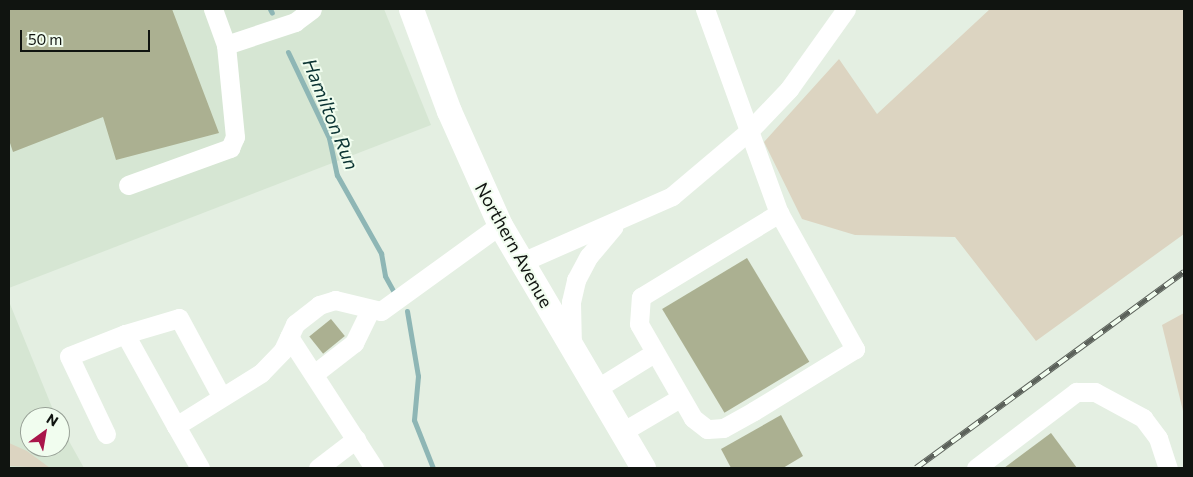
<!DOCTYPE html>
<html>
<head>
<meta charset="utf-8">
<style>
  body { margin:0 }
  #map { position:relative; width:1193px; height:477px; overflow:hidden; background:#e4efe2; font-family:Commissioner,sans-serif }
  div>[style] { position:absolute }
  .built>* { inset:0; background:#d6e6d3 }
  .green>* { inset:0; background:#dcd4c1 }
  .stream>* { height:5px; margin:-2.5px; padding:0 2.5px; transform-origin:2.5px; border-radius:2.5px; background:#8eb6b5 }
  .building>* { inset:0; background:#abb091; transform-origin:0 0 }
  .minor>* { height:19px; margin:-9.5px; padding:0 9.5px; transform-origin:9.5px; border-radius:9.5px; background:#fff }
  .major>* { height:25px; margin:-12.5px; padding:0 12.5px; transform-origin:12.5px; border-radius:12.5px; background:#fff }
  .rail>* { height:5.5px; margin-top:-2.75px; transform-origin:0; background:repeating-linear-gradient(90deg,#f1fdef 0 11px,#5b615a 0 22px); box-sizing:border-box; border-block:1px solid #5b615a }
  span { translate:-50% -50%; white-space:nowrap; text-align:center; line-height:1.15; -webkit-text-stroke:4px #f1fdef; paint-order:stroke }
  .street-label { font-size:18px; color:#101410 }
  .water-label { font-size:19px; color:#0b3433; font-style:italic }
  .frame { position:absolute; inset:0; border:10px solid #101410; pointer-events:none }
  .north { position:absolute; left:20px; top:407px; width:50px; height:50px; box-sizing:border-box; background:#f1fdef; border:1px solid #97a096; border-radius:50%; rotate:32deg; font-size:14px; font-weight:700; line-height:20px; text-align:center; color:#101410 }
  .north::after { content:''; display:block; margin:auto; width:18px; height:22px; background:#a9154a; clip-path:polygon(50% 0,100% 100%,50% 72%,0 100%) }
  .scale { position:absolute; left:20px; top:30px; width:130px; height:22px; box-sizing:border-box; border:2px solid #101410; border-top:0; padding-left:6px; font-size:15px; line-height:18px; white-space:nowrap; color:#101410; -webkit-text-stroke:4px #f1fdef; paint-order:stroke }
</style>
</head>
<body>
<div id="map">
  <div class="built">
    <i style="clip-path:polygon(9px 9px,384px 9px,431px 125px,9px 288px)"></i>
    <i style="clip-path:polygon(10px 304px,56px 417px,30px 417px,30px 447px,60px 447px,60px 425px,84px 468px,9px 468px)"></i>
  </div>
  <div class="green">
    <i style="clip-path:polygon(990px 9px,1184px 9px,1184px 234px,1036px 341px,955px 237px,855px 235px,802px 219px,764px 142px,839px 59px,877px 114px)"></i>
    <i style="clip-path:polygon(1184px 313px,1184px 415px,1162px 325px)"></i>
    <i style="clip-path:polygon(9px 443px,27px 451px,50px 468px,9px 466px)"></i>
  </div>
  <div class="stream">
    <i style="left:270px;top:9px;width:4px;rotate:63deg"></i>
    <i style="left:288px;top:52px;width:95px;rotate:64.5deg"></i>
    <i style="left:329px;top:138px;width:38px;rotate:78deg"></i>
    <i style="left:337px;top:175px;width:90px;rotate:60.6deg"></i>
    <i style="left:381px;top:253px;width:23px;rotate:80deg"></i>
    <i style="left:385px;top:276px;width:21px;rotate:61deg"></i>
    <i style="left:407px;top:311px;width:66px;rotate:80.4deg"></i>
    <i style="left:418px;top:376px;width:44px;rotate:95.2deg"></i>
    <i style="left:414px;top:420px;width:52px;rotate:68.4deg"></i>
  </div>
  <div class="building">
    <i style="clip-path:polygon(9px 9px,172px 9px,219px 133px,116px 160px,103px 117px,13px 152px,9px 140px)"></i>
    <i style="left:747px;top:258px;width:121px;height:99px;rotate:59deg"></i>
    <i style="left:331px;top:319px;width:22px;height:28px;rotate:51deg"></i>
    <i style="clip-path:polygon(781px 415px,803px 456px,783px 468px,731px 468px,721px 449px)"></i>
    <i style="clip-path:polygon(1051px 433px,1077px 468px,1004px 468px)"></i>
  </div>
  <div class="minor">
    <i style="left:213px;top:9px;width:38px;rotate:70deg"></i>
    <i style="left:226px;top:45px;width:73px;rotate:-18.4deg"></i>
    <i style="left:295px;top:22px;width:21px;rotate:-37deg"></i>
    <i style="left:705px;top:9px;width:217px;rotate:70.1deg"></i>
    <i style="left:779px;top:213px;width:156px;rotate:60.8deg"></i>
    <i style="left:855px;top:349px;width:119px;rotate:148.5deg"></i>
    <i style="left:754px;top:411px;width:35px;rotate:151deg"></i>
    <i style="left:723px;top:428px;width:16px;rotate:176deg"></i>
    <i style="left:707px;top:429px;width:18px;rotate:-142deg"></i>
    <i style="left:693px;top:418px;width:108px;rotate:-119.9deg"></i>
    <i style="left:639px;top:324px;width:27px;rotate:-86deg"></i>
    <i style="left:641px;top:297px;width:162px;rotate:-31.3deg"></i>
    <i style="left:128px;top:185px;width:109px;rotate:-19.9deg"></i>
    <i style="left:230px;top:148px;width:12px;rotate:-66deg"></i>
    <i style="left:235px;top:137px;width:92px;rotate:-95.6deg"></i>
    <i style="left:522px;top:262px;width:164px;rotate:-23.7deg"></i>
    <i style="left:672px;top:196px;width:102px;rotate:-40.2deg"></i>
    <i style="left:750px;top:130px;width:57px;rotate:-46.4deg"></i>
    <i style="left:789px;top:89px;width:98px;rotate:-54.5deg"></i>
    <i style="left:125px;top:334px;width:56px;rotate:-16.5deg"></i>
    <i style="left:179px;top:318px;width:89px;rotate:61.7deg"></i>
    <i style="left:289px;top:337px;width:156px;rotate:57deg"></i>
    <i style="left:572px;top:347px;width:45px;rotate:-91.3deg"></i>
    <i style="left:571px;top:302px;width:23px;rotate:-77deg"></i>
    <i style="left:576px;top:280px;width:27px;rotate:-62deg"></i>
    <i style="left:589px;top:256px;width:38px;rotate:-50deg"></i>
    <i style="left:314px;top:374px;width:51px;rotate:-37.8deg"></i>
    <i style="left:354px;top:343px;width:37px;rotate:-64deg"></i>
    <i style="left:596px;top:389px;width:68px;rotate:-31.8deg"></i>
    <i style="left:622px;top:432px;width:67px;rotate:-30.4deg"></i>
    <i style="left:106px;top:434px;width:86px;rotate:-115.4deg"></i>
    <i style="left:69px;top:356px;width:60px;rotate:-21.4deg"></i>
    <i style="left:125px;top:334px;width:105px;rotate:61deg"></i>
    <i style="left:200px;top:468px;width:48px;rotate:-119.7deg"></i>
    <i style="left:176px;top:426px;width:100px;rotate:-31.9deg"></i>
    <i style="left:261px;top:373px;width:32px;rotate:-46deg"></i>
    <i style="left:283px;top:350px;width:29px;rotate:-65deg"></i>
    <i style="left:295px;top:324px;width:31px;rotate:-38deg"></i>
    <i style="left:319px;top:305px;width:17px;rotate:-17deg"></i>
    <i style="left:335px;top:300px;width:47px;rotate:13.4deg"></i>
    <i style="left:381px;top:311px;width:147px;rotate:-35.9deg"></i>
    <i style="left:318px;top:468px;width:48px;rotate:-37.3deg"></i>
    <i style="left:976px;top:468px;width:126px;rotate:-37.2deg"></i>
    <i style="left:1076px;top:392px;width:19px"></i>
    <i style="left:1095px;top:392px;width:55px;rotate:28.4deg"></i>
    <i style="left:1143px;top:418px;width:25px;rotate:53deg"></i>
    <i style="left:1158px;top:438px;width:32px;rotate:72deg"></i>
  </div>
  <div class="major">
    <i style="left:411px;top:9px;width:109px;rotate:69.6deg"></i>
    <i style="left:449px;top:111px;width:125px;rotate:65.9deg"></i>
    <i style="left:500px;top:225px;width:282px;rotate:59.5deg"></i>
  </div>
  <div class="rail">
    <i style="left:916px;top:468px;width:332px;rotate:-36.2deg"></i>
  </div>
  <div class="street-label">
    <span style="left:514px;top:245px;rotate:61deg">Northern Avenue</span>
  </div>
  <div class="water-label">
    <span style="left:331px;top:114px;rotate:68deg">Hamilton Run</span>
  </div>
  <div class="frame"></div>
  <div class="north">N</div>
  <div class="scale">50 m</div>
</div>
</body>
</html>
